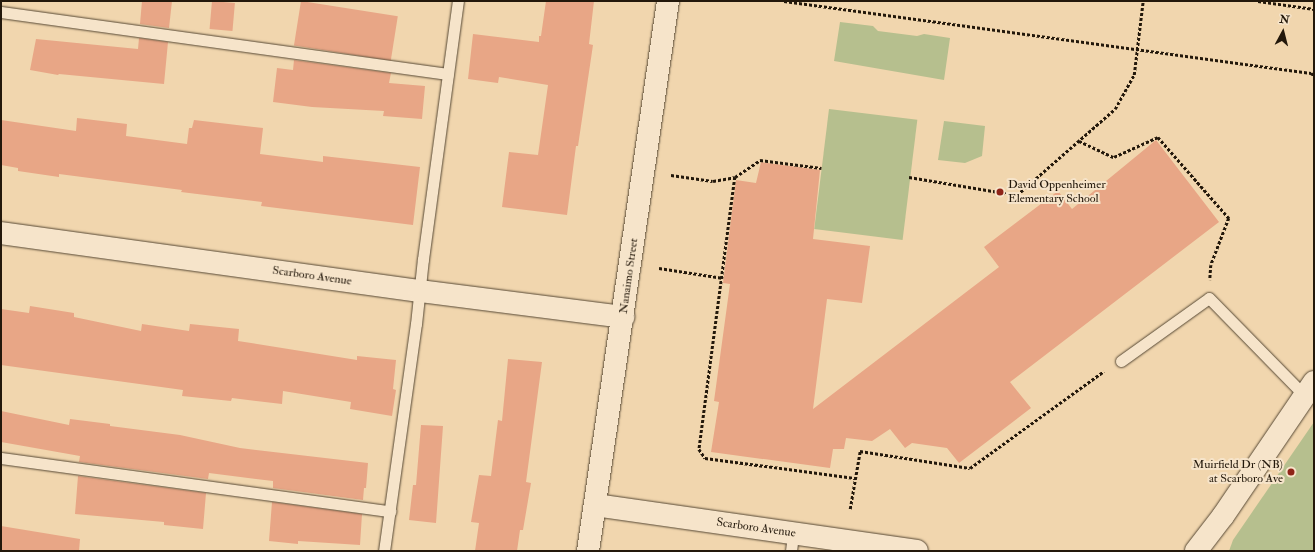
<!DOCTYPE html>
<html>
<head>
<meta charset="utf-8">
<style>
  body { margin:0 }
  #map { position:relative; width:1315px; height:552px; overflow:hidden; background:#f1d6ae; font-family:"IM FELL Double Pica",serif }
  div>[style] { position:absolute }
  .green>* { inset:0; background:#b6bf8e; transform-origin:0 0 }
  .building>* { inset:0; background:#e8a686; transform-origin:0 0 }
  .path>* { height:2.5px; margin-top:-1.25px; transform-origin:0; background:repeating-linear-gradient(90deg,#23180b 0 3px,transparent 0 5px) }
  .roads { filter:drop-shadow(0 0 1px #564834) drop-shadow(0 0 1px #564834) }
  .lane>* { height:11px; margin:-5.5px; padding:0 5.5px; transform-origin:5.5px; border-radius:5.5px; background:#f6e4ca }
  .street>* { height:22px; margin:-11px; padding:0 11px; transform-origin:11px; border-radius:11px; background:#f6e4ca }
  .dots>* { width:11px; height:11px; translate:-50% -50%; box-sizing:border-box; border:2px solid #f6e4ca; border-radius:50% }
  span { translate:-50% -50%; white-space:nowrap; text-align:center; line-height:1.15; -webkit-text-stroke:4px #f6e4ca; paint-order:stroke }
  .poi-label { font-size:12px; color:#23180b }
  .left { translate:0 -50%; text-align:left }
  .right { translate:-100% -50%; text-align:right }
  .street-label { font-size:12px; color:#23180b }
  .frame { position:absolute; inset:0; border:2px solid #23180b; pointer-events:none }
  .north { position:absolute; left:1263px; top:12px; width:40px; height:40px; -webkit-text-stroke:3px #f6e4ca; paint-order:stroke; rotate:7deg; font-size:11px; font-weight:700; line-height:16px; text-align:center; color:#23180b }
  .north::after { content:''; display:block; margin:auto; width:14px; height:18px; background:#23180b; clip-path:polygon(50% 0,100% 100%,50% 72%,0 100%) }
</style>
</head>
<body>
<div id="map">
  <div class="green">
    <i style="clip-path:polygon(840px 22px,873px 26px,878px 31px,917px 36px,924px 34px,950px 38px,944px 80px,834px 61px)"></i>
    <i style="left:829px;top:109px;width:89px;height:121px;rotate:7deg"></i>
    <i style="clip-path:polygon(944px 121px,985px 126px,982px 156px,965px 163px,938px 160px)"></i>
    <i style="clip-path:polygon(1314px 422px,1314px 551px,1229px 551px,1233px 540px)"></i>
  </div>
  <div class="building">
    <i style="clip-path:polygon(142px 1px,172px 1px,169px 28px,140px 24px)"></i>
    <i style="left:212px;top:1px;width:23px;height:28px;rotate:5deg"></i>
    <i style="left:301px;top:1px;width:98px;height:45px;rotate:9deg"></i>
    <i style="clip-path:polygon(546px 1px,594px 1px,589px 44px,593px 45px,578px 146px,576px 146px,567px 215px,502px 207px,509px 152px,538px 155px,548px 85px,499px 77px,498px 83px,468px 79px,473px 34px,539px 42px,539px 36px,541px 36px)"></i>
    <i style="clip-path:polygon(139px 38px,168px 42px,164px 84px,59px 74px,58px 75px,30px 70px,36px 39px,138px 49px)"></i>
    <i style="clip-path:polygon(294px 60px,391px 73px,389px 83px,425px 86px,422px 119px,383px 116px,384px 111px,312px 107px,273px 102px,277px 68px,293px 70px)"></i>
    <i style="clip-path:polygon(77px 118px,127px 124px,126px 136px,187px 144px,189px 128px,192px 128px,194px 120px,263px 128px,260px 154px,323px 162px,323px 156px,420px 167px,413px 225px,261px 206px,262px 202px,181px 192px,182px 190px,59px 174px,59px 177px,18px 171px,18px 168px,1px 165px,1px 120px,76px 131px)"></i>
    <i style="clip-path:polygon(1156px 140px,1219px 222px,1010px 382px,1031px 408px,959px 463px,947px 448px,912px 443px,905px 448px,890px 429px,872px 441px,846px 438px,844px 449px,833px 449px,830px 468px,711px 452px,719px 402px,714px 401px,730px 284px,723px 283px,736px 180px,756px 183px,761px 162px,820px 170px,813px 239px,870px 246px,862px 303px,827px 299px,813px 409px,999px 267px,984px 247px,1058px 191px,1072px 209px)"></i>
    <i style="clip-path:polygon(30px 306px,74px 313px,74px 317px,141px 331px,142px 324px,189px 331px,190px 324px,239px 329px,238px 341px,357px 360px,357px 356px,396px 360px,393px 389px,396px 390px,392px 416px,350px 409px,351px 402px,283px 391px,282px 404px,232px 398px,231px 401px,182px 396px,183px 390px,1px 365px,1px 309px,29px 313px)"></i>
    <i style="clip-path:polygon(508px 359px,542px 362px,526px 482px,531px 483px,523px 530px,520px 530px,517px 551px,475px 551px,479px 523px,471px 522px,479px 475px,491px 476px,498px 420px,502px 421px)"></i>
    <i style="clip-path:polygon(1px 411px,69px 425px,70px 419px,110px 424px,110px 426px,180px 435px,240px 448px,368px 463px,366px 488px,364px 488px,363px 500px,273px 488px,273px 481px,209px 473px,208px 479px,79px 462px,80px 456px,1px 442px)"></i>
    <i style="clip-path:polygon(421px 425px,443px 426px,436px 523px,409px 520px,413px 485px,416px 485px)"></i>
    <i style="clip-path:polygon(78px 476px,206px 493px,203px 529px,164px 525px,164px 522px,75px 514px)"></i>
    <i style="clip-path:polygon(272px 502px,362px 514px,360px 545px,298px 541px,298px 544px,269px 541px)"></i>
    <i style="clip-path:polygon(1px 526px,80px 539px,79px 551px,1px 551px)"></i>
  </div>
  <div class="path">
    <i style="left:784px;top:1px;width:532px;rotate:7.78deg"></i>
    <i style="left:1311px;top:73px;width:4px;rotate:34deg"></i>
    <i style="left:1258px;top:1px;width:57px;rotate:8.1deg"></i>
    <i style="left:1079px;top:141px;width:38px;rotate:25deg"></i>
    <i style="left:1114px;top:157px;width:48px;rotate:-24.4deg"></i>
    <i style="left:1158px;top:137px;width:108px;rotate:48.8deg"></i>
    <i style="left:1229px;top:218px;width:50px;rotate:111deg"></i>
    <i style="left:1211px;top:265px;width:15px;rotate:94deg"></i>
    <i style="left:671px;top:175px;width:42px;rotate:8.1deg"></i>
    <i style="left:713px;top:181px;width:22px;rotate:-10deg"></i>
    <i style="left:735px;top:177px;width:30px;rotate:-34deg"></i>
    <i style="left:760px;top:160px;width:62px;rotate:7.5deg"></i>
    <i style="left:735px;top:177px;width:274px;rotate:97.5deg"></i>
    <i style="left:699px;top:449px;width:11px;rotate:56deg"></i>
    <i style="left:705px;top:458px;width:151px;rotate:7.6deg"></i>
    <i style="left:909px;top:177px;width:109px;rotate:9.5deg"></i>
    <i style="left:1017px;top:195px;width:130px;rotate:-41.3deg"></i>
    <i style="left:1115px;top:109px;width:39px;rotate:-61deg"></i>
    <i style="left:1134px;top:75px;width:75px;rotate:-83.1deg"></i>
    <i style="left:659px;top:268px;width:65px;rotate:8.9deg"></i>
    <i style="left:850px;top:509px;width:59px;rotate:-80.2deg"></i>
    <i style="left:860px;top:451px;width:111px;rotate:8.8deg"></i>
    <i style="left:970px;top:468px;width:165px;rotate:-35.9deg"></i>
  </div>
  <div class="roads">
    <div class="lane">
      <i style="left:1px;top:12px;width:451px;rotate:7.9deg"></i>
      <i style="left:1121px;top:361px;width:108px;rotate:-35.6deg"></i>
      <i style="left:1209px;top:298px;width:137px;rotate:45.6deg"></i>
      <i style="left:1px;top:458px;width:393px;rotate:7.8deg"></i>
      <i style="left:384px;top:551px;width:229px;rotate:-82deg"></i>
      <i style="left:416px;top:324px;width:65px;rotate:-83.9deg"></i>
      <i style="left:423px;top:259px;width:260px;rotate:-82.3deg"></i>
      <i style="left:791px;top:551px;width:17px;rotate:-83deg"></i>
    </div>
    <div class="street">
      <i style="left:1px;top:233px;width:423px;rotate:7.9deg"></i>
      <i style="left:420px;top:291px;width:205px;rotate:7.3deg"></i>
      <i style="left:595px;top:505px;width:325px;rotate:8.1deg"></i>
      <i style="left:588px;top:551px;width:556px;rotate:-81.72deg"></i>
      <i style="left:1196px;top:551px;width:44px;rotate:-52.4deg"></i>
      <i style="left:1223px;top:516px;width:162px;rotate:-55.8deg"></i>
    </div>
  </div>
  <div class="dots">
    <i style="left:1000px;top:192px;background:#8f2418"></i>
    <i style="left:1291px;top:472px;background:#8f2418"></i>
  </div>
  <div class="poi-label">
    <span class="left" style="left:1008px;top:192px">David Oppenheimer<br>Elementary School</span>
    <span class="right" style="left:1283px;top:472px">Muirfield Dr (NB)<br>at Scarboro Ave</span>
  </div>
  <div class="street-label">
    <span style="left:312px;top:276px;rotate:8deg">Scarboro Avenue</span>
    <span style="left:629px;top:276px;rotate:-82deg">Nanaimo Street</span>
    <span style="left:756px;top:528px;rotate:8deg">Scarboro Avenue</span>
  </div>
  <div class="frame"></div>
  <div class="north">N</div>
</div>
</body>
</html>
